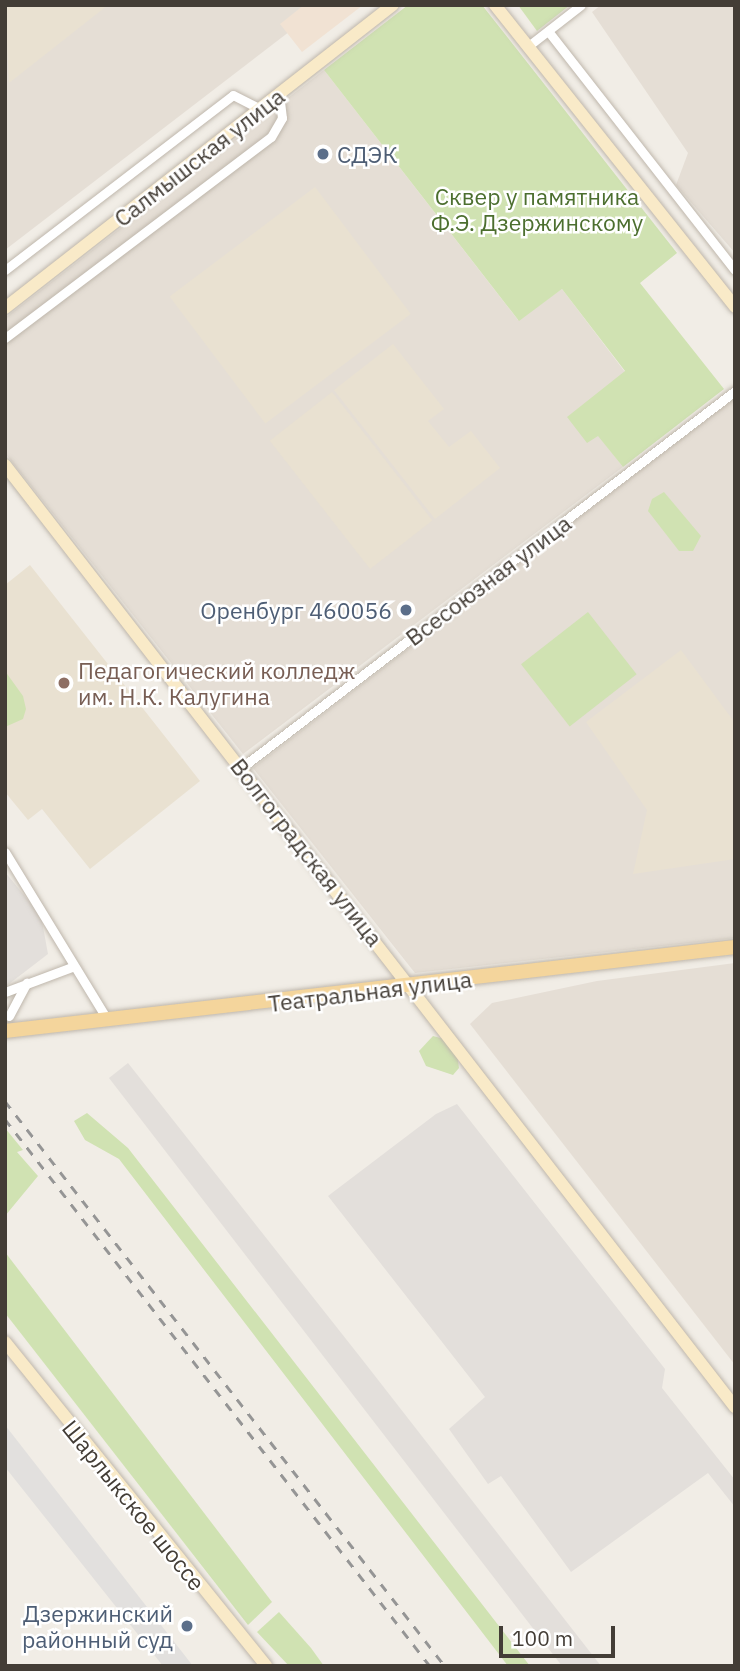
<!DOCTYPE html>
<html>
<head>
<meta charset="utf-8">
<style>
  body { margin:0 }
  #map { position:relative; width:740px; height:1671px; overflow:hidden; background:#f1ede6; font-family:"IBM Plex Sans",sans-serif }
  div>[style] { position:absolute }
  .residential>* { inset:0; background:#e5ded5 }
  .commercial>* { inset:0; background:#f1e2d3 }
  .industrial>* { inset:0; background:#e3dfdb }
  .education>* { inset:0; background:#e9e1d1; transform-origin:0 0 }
  .green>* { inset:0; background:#d0e2b2; transform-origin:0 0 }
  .parking>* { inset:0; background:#e2e0de }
  .roads { filter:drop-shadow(0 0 2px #bfb7ac) drop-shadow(0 0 2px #bfb7ac) }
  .street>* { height:9px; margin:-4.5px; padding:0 4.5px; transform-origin:4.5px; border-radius:4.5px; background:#fff }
  .secondary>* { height:12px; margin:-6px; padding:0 6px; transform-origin:6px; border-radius:6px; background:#f9eac8 }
  .primary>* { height:14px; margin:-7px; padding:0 7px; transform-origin:7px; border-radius:7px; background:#f4d59c }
  .rail>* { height:2.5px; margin-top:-1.25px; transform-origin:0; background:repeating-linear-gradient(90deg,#959595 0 9px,transparent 0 18px) }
  .dots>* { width:19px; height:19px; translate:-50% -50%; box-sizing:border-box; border:4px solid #fff; border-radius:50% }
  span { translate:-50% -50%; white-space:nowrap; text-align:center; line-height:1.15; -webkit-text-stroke:5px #fff; paint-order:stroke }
  .service-label { font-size:23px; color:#4e5e75 }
  .left { translate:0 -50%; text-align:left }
  .right { translate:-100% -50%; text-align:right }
  .street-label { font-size:23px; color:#433d36 }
  .park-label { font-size:23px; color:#4c6f2f }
  .education-label { font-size:23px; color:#785e54 }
  .frame { position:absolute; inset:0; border:7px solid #433d36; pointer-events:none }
  .scale { position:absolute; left:499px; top:1626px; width:116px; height:32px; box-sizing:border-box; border:4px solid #433d36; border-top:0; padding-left:9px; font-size:21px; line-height:24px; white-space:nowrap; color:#433d36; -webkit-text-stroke:5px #fff; paint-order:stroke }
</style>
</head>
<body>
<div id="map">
  <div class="residential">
    <i style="clip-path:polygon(5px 5px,324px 5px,5px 250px)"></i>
    <i style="clip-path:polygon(601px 5px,735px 5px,735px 253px,676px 185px,688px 153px,592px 12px)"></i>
    <i style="clip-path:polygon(324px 70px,518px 320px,562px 289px,625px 372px,598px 435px,623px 467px,243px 754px,5px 453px,5px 318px)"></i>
    <i style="clip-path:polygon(735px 398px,735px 938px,415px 973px,253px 768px)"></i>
    <i style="clip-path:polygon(735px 963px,735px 1365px,470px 1024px,492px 1003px,597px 981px)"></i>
  </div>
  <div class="commercial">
    <i style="clip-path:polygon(304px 5px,363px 5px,302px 52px,280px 24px)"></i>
  </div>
  <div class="industrial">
    <i style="clip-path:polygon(5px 872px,41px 916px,48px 954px,5px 987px)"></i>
    <i style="clip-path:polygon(128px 1063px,361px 1358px,601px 1666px,562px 1666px,109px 1078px)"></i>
    <i style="clip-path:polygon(457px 1104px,665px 1369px,662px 1388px,735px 1480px,735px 1507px,708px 1473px,571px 1572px,501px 1476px,488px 1484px,449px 1429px,485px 1397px,328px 1196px,436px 1114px)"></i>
  </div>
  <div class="education">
    <i style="clip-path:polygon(5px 5px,108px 5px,9px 83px)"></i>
    <i style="left:315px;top:187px;width:159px;height:182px;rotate:53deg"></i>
    <i style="clip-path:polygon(393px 344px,444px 409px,428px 421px,449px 447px,471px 431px,500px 468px,435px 519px,334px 390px)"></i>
    <i style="left:332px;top:392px;width:163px;height:79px;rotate:52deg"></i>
    <i style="clip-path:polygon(30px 565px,200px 781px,90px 869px,42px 809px,28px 820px,5px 792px,5px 585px)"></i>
    <i style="clip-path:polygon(681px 650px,735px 723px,735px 859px,633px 874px,647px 810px,586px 722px)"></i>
  </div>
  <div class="green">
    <i style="clip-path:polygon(408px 5px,482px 5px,677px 253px,640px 283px,724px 389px,623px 467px,598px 436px,587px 443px,567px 417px,625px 371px,562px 289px,519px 321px,324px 70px)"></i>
    <i style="clip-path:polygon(518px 5px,570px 5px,537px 31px)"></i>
    <i style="clip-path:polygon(664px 492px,701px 536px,693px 551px,679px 551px,648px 511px,652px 499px)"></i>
    <i style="left:588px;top:612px;width:79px;height:85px;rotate:52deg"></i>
    <i style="clip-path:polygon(5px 671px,23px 696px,26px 709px,23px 719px,5px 727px)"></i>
    <i style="clip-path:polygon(433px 1036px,444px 1039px,457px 1054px,459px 1068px,453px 1075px,426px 1066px,419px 1051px)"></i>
    <i style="clip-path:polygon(87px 1113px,128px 1148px,530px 1666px,508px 1666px,119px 1159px,85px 1140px,74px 1121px)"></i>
    <i style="clip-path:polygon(5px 1128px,23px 1150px,17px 1152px,38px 1176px,5px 1216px)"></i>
    <i style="clip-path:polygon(5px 1252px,272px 1602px,248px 1625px,5px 1313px)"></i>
    <i style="clip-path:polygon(279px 1612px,311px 1648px,324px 1666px,289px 1666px,257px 1632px)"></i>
  </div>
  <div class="parking">
    <i style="clip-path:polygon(5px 1425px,193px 1666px,163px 1666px,5px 1467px)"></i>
  </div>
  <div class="roads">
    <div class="street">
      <i style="left:548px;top:31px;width:303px;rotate:52deg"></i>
      <i style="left:527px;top:47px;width:68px;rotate:-37.9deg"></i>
      <i style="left:5px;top:270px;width:287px;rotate:-37.5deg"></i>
      <i style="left:233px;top:95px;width:30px;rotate:27deg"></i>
      <i style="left:5px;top:338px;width:333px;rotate:-37.1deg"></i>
      <i style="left:271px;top:137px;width:22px;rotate:-60deg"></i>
      <i style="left:282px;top:118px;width:23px;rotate:-97deg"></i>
      <i style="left:241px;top:768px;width:621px;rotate:-37.35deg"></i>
      <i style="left:5px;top:852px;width:198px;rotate:58.6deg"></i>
      <i style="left:5px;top:992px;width:72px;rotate:-20.5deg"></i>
      <i style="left:9px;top:1016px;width:38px;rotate:-62deg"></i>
    </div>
    <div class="secondary">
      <i style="left:495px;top:5px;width:386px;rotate:51.5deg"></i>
      <i style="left:5px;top:308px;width:492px;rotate:-38deg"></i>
      <i style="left:5px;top:465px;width:1192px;rotate:52.23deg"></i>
      <i style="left:5px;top:1342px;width:416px;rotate:51.1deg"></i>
    </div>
    <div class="primary">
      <i style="left:5px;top:1031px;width:735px;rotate:-6.56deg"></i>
    </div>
  </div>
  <div class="rail">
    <i style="left:5px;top:1101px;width:716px;rotate:52.09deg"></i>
    <i style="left:5px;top:1119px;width:693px;rotate:52.15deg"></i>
  </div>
  <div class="dots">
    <i style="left:323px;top:154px;background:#5c6f8a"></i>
    <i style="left:406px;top:610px;background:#5c6f8a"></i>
    <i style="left:64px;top:683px;background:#8d6e63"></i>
    <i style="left:187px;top:1626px;background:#5c6f8a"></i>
  </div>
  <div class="service-label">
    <span class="left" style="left:337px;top:154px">СДЭК</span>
    <span class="right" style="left:392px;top:610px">Оренбург 460056</span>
    <span class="right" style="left:173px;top:1626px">Дзержинский<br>районный суд</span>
  </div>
  <div class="street-label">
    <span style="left:199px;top:157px;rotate:-38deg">Салмышская улица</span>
    <span style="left:488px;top:580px;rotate:-37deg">Всесоюзная улица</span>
    <span style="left:307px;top:852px;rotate:52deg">Волгоградская улица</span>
    <span style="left:370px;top:991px;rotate:-7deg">Театральная улица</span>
    <span style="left:134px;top:1505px;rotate:51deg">Шарлыкское шоссе</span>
  </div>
  <div class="park-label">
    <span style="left:537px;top:209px">Сквер у памятника<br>Ф.Э. Дзержинскому</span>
  </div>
  <div class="education-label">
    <span class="left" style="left:78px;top:683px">Педагогический колледж<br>им. Н.К. Калугина</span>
  </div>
  <div class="frame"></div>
  <div class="scale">100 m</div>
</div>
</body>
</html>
